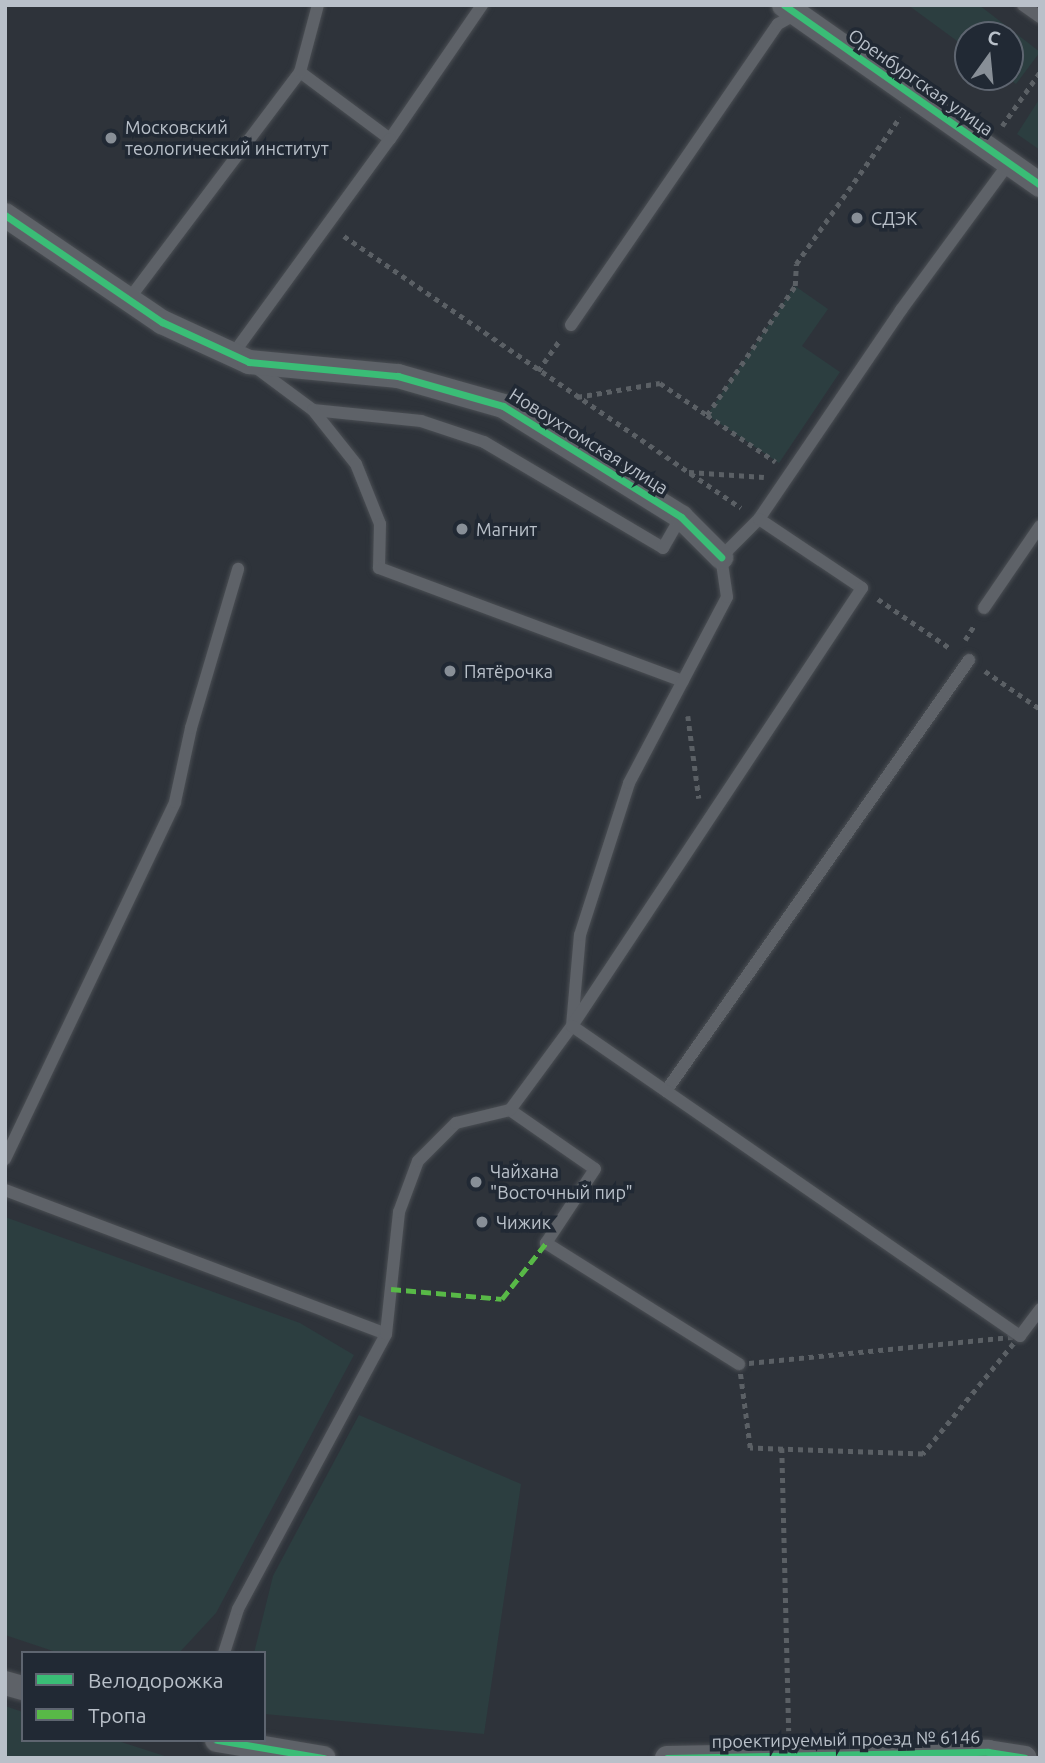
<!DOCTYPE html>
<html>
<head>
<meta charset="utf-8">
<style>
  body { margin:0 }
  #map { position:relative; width:1045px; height:1763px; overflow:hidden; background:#2e333a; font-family:Ubuntu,sans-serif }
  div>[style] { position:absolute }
  .green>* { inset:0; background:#2c3e40 }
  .path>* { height:4.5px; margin-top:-2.25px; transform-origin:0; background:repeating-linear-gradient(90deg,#5b6065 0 5px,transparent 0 10px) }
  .roads { filter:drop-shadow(0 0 2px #4a4e53) drop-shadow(0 0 2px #4a4e53) }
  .service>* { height:12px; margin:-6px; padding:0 6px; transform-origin:6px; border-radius:6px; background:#5e6268 }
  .minor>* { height:24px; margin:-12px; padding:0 12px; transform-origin:12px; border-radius:12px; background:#5e6268 }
  .quiet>* { height:5px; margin-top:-2.5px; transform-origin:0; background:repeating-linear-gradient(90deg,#58b947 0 10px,transparent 0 15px) }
  .cycleway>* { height:7px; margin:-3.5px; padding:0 3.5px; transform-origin:3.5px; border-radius:3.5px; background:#3abd76 }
  .dots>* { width:19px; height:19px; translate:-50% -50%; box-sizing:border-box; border:4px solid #212934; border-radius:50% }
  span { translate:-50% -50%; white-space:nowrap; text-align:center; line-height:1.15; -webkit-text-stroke:7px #212934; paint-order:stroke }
  .street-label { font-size:18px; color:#b9c0c9 }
  .poi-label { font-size:18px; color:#b9c0c9 }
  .left { translate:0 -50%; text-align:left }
  .frame { position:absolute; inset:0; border:7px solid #b9c0c9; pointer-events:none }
  .legend { position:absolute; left:21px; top:1651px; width:245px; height:91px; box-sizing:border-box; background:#212934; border:2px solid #5e6570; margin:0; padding:9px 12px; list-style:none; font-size:21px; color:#b9c0c9 }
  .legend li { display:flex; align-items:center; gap:14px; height:35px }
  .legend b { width:35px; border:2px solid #5e6570 }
  .north { position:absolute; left:954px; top:21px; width:70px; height:70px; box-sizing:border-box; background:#212934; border:2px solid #5e6570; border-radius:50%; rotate:15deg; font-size:19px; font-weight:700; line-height:28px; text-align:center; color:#b9c0c9 }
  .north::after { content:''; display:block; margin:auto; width:24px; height:32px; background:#888f97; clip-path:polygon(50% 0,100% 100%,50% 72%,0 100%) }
</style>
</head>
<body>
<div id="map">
  <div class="green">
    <i style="clip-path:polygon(908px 5px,979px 5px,1040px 52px,1016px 84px,1007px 77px,1010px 35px,968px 35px,968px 49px)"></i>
    <i style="clip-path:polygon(1040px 98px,1040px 150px,1017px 134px)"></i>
    <i style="clip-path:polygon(795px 286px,828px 309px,802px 346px,840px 372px,779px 463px,707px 415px)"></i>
    <i style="clip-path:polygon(5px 1217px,300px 1323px,354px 1355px,216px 1613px,179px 1653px,59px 1653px,5px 1635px)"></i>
    <i style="clip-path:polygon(359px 1415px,521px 1484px,484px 1734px,264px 1714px,264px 1653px,254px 1653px,273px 1576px)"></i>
    <i style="clip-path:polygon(5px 1706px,23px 1712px,23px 1740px,115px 1740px,171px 1758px,5px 1758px)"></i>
  </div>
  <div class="path">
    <i style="left:1002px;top:126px;width:66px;rotate:-54.9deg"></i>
    <i style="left:344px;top:236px;width:481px;rotate:34.4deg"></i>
    <i style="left:538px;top:371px;width:38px;rotate:-55deg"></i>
    <i style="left:577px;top:397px;width:84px;rotate:-9.6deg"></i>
    <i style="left:660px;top:383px;width:57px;rotate:34.2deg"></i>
    <i style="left:707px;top:415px;width:156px;rotate:-55.7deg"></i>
    <i style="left:795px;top:286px;width:22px;rotate:-87deg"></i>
    <i style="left:796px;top:264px;width:180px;rotate:-54.7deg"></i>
    <i style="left:707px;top:415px;width:83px;rotate:34.3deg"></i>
    <i style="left:689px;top:472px;width:75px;rotate:3.8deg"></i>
    <i style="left:878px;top:599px;width:88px;rotate:34.4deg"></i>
    <i style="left:965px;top:640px;width:19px;rotate:-58deg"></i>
    <i style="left:985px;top:671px;width:67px;rotate:34.6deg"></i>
    <i style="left:688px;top:716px;width:83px;rotate:82.4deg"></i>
    <i style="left:1020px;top:1336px;width:153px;rotate:129.4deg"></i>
    <i style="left:923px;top:1454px;width:173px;rotate:-178deg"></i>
    <i style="left:750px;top:1448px;width:85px;rotate:-97.5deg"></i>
    <i style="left:739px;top:1364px;width:282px;rotate:-5.7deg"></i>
    <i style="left:782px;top:1448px;width:283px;rotate:88.6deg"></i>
  </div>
  <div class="roads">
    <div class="service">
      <i style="left:1023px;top:5px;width:21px;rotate:35deg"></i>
      <i style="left:300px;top:72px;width:112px;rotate:36.7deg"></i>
      <i style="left:390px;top:139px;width:163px;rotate:-55.5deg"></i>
      <i style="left:129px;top:299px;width:284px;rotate:-53deg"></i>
      <i style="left:300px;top:72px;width:69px;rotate:-75deg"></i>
      <i style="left:571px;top:325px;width:365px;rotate:-55.5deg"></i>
      <i style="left:778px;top:24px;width:23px;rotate:-29deg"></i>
      <i style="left:233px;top:354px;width:266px;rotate:-53.9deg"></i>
      <i style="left:255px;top:367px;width:72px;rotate:36.6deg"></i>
      <i style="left:313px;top:410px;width:109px;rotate:5.8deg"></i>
      <i style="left:421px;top:421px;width:66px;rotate:18.4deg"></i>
      <i style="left:484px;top:442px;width:208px;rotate:30.6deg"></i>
      <i style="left:663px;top:548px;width:36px;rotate:-60deg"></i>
      <i style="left:313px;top:410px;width:69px;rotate:51.5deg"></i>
      <i style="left:356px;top:464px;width:65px;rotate:68.2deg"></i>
      <i style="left:380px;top:524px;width:44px;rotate:91.3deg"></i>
      <i style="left:379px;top:568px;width:324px;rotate:20.4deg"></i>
      <i style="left:759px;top:519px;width:253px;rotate:-55.8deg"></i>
      <i style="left:901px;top:310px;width:182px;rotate:-53.7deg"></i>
      <i style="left:984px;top:608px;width:99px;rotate:-55.7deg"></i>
      <i style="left:666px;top:1091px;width:527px;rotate:-54.89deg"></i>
      <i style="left:510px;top:1110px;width:103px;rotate:34.8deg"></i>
      <i style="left:595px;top:1169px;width:89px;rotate:123.5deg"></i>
      <i style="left:546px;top:1243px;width:228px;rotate:32.1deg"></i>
      <i style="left:5px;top:1159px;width:395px;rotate:-64.5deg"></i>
      <i style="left:175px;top:802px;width:76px;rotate:-77.8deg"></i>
      <i style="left:191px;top:728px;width:166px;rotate:-73.5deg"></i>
      <i style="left:5px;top:1190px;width:407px;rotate:20.7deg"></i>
      <i style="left:224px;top:1653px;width:46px;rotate:-72.3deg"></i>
      <i style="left:238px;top:1609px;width:312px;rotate:-61.7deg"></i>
      <i style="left:386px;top:1334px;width:123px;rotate:-83.9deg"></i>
      <i style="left:399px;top:1212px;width:54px;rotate:-69.6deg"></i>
      <i style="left:418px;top:1161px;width:54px;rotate:-45deg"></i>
      <i style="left:456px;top:1123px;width:56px;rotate:-13.5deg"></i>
      <i style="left:510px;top:1110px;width:104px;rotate:-53.6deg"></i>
      <i style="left:572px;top:1026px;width:91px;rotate:-85deg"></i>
      <i style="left:580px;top:935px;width:160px;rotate:-72.1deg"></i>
      <i style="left:629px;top:783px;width:210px;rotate:-62.2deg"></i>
      <i style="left:727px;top:597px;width:40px;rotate:-98.5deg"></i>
      <i style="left:721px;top:557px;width:54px;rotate:-45deg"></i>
      <i style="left:759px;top:519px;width:124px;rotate:33.8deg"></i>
      <i style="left:862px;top:588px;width:525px;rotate:123.51deg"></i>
      <i style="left:572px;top:1026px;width:545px;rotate:34.68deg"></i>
      <i style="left:1020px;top:1336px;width:34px;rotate:-53deg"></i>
    </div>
    <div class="minor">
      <i style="left:784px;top:5px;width:313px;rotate:35.1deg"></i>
      <i style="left:5px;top:215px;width:190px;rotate:34.3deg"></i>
      <i style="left:162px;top:322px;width:96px;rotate:24.7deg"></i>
      <i style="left:249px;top:362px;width:150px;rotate:5.4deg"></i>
      <i style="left:398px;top:376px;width:109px;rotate:15.9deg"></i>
      <i style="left:503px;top:406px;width:210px;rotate:31.9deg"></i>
      <i style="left:681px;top:517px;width:57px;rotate:45deg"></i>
      <i style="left:5px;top:1683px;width:19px;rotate:16deg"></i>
      <i style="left:217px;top:1740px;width:108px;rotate:9.6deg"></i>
      <i style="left:667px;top:1758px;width:321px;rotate:-1.1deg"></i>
      <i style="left:988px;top:1752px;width:37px;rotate:9deg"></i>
    </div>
  </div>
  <div class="quiet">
    <i style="left:391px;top:1289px;width:111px;rotate:5.1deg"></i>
    <i style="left:502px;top:1299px;width:71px;rotate:-51.8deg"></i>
  </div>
  <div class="cycleway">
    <i style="left:784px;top:5px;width:313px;rotate:35.1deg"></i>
    <i style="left:5px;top:215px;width:190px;rotate:34.3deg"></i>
    <i style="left:162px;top:322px;width:96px;rotate:24.7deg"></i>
    <i style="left:249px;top:362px;width:150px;rotate:5.4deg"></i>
    <i style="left:398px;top:376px;width:109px;rotate:15.9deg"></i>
    <i style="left:503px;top:406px;width:210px;rotate:31.9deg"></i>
    <i style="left:681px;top:517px;width:57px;rotate:45deg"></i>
    <i style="left:217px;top:1740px;width:108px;rotate:9.6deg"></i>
    <i style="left:667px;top:1758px;width:321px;rotate:-1.1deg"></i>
    <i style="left:988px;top:1752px;width:37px;rotate:9deg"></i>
  </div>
  <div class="dots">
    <i style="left:111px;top:138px;background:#888f97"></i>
    <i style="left:857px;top:218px;background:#888f97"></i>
    <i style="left:462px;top:529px;background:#888f97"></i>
    <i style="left:450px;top:671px;background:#888f97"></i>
    <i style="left:476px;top:1182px;background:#888f97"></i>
    <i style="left:482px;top:1222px;background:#888f97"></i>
  </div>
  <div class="street-label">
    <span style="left:921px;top:82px;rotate:35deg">Оренбургская улица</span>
    <span style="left:589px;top:441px;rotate:32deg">Новоухтомская улица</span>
    <span style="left:846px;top:1739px;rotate:-1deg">проектируемый проезд № 6146</span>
  </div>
  <div class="poi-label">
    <span class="left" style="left:125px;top:138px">Московский<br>теологический институт</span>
    <span class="left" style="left:871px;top:218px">СДЭК</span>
    <span class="left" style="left:476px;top:529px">Магнит</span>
    <span class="left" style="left:464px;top:671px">Пятёрочка</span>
    <span class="left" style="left:490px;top:1182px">Чайхана<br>"Восточный пир"</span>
    <span class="left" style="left:496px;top:1222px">Чижик</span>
  </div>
  <div class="frame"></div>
  <ul class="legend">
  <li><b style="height:9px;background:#3abd76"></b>Велодорожка</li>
  <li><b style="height:9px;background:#58b947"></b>Тропа</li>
  </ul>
  <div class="north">С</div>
</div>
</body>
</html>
